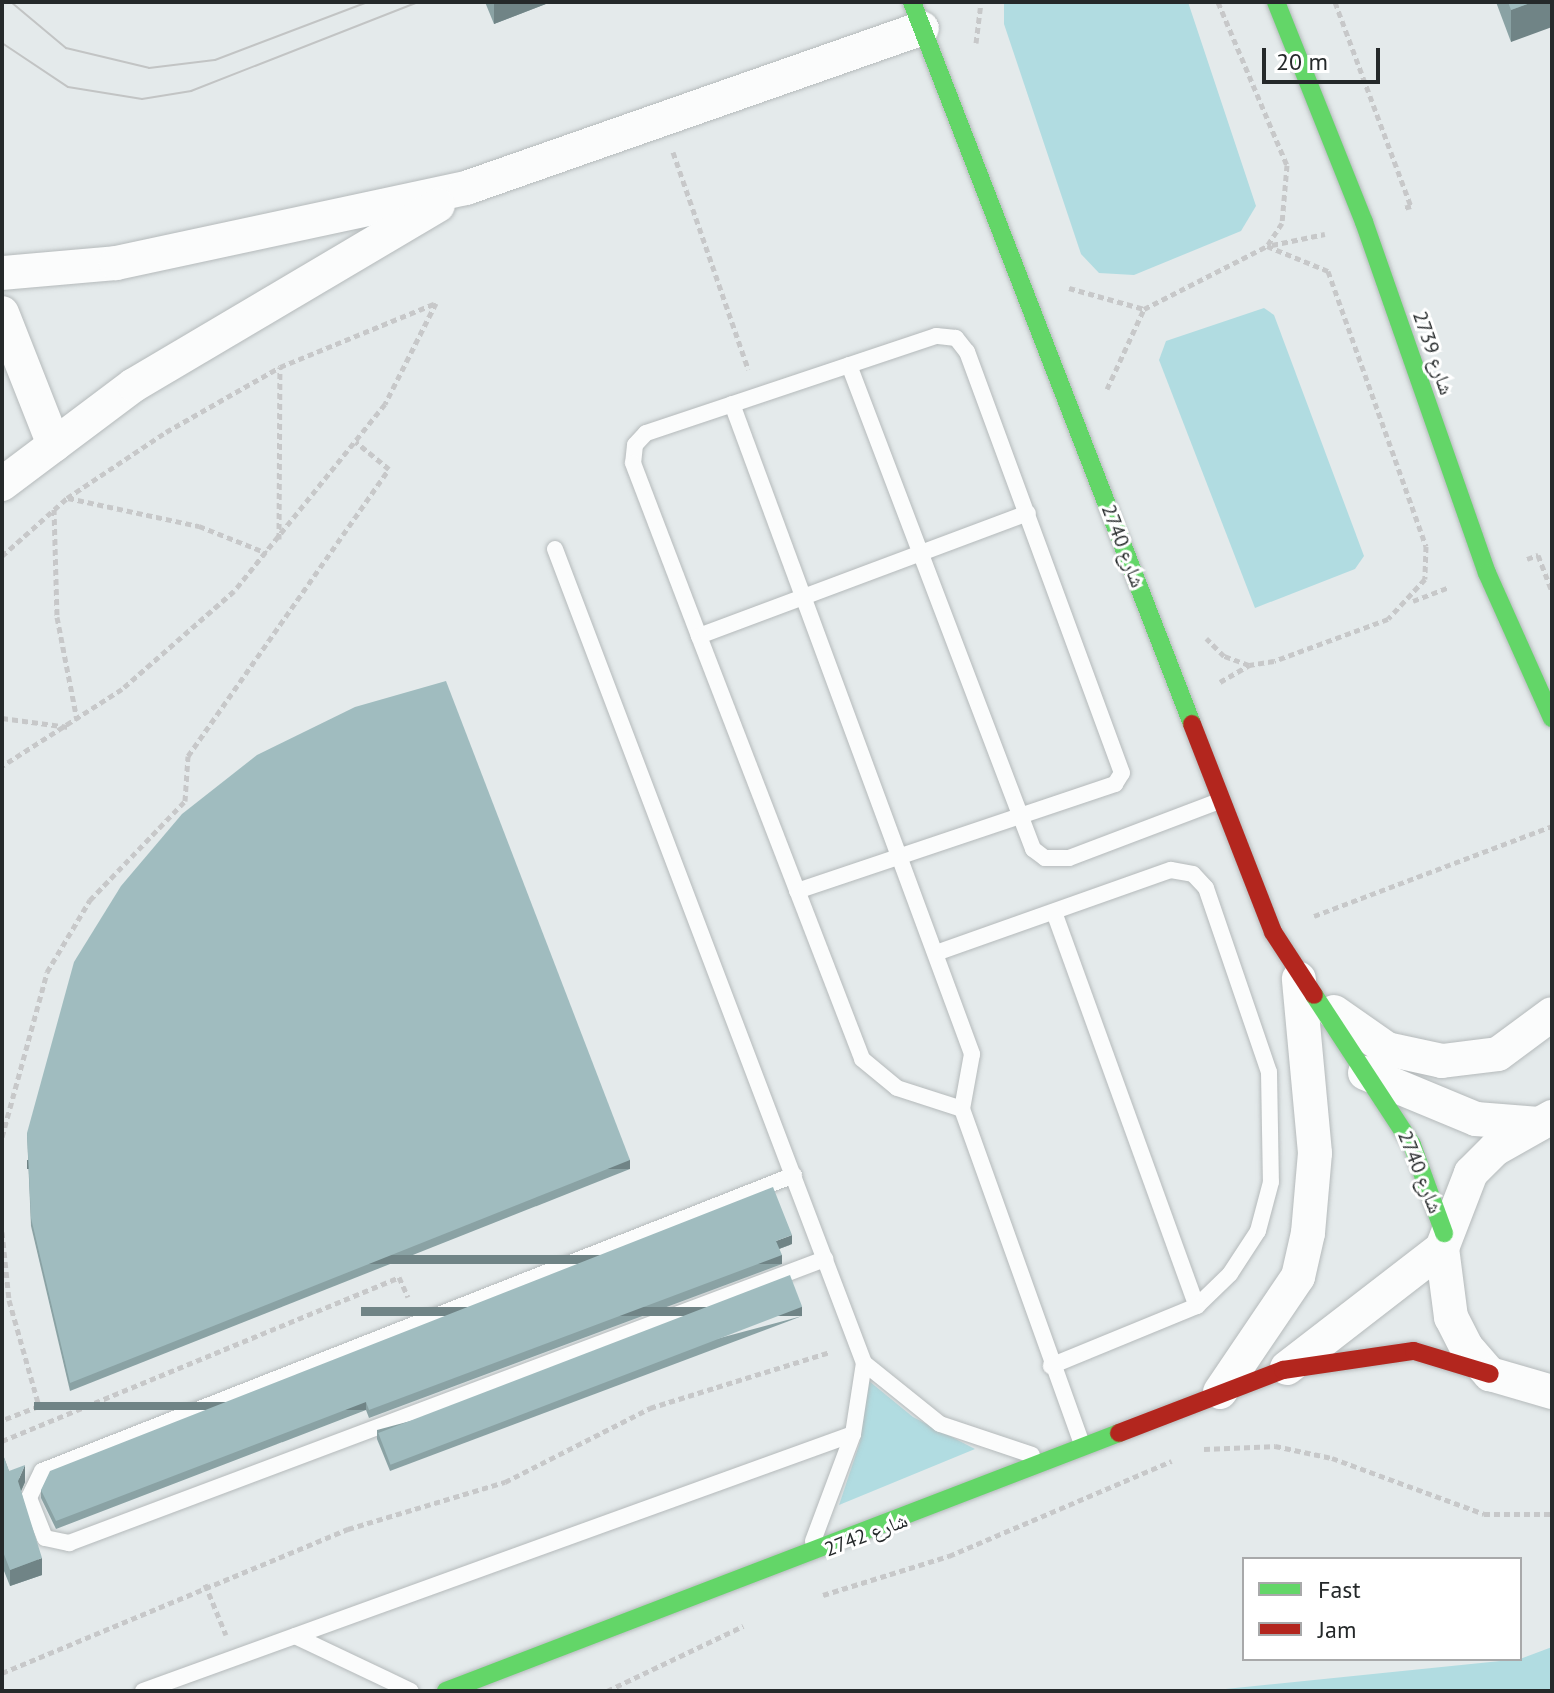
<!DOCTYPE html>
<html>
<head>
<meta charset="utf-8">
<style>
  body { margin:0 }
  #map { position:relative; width:1554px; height:1693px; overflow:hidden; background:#e4eaeb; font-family:"PT Sans","Noto Naskh Arabic",sans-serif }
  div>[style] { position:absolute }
  .green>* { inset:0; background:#b1dce1 }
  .path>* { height:5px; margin-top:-2.5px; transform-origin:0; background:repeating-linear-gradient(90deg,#c7c8c9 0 6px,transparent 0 10px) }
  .roads { filter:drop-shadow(0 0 2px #b5babb) drop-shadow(0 0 2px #b5babb) }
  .lane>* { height:16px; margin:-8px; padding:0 8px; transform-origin:8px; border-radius:8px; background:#fbfcfc }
  .street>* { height:34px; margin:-17px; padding:0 17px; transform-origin:17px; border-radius:17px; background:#fbfcfc }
  .fast>* { height:18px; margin:-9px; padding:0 9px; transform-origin:9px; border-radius:9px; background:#63d668 }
  .jam>* { height:18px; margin:-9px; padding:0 9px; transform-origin:9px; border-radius:9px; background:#b3261e }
  .tram>* { height:2px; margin:-1px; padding:0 1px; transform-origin:1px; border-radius:1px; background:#c2c4c4 }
  .wall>* { inset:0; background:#8aa2a4 }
  .shaded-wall>* { inset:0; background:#708486; transform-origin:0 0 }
  .building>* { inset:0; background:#a0bcbf; transform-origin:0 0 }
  span { translate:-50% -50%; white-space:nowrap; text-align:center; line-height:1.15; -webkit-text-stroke:6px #fff; paint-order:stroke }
  .street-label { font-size:20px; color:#25292a }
  .frame { position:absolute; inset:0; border:4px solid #25292a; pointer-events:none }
  .legend { position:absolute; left:1242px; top:1557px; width:280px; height:104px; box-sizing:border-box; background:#fff; border:2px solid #a8a9aa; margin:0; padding:10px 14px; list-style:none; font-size:24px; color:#25292a }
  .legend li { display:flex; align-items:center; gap:16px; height:40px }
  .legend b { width:40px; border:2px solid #a8a9aa }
  .scale { position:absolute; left:1262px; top:48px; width:118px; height:36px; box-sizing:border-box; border:4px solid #25292a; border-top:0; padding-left:10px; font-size:24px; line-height:28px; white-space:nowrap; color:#25292a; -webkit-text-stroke:6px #fff; paint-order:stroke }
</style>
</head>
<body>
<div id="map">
  <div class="green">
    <i style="clip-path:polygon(1188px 2px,1256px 206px,1241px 231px,1134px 275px,1099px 273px,1081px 254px,1004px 24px,1004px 2px)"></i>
    <i style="clip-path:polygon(1264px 308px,1274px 315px,1364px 556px,1355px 569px,1255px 608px,1159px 360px,1166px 341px)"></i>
    <i style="clip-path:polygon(869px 1381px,913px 1417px,975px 1449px,839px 1505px,860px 1442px)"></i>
    <i style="clip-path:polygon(1552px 1647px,1552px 1691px,1206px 1691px,1520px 1659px)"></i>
  </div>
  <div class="path">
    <i style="left:1218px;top:2px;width:177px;rotate:67.1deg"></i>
    <i style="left:1287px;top:165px;width:58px;rotate:94.9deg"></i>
    <i style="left:1282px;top:223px;width:27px;rotate:123deg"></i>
    <i style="left:1335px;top:2px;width:218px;rotate:69.6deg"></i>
    <i style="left:1411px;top:206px;width:7px;rotate:164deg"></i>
    <i style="left:976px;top:43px;width:41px;rotate:-83deg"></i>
    <i style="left:673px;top:152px;width:230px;rotate:70.9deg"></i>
    <i style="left:1272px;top:245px;width:54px;rotate:-11.7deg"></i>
    <i style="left:1069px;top:288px;width:78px;rotate:15.6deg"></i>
    <i style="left:1107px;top:389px;width:88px;rotate:-65.2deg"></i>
    <i style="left:1144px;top:309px;width:138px;rotate:-27.1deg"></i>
    <i style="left:1267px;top:246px;width:66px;rotate:22.3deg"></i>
    <i style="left:1328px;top:271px;width:292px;rotate:70.4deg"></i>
    <i style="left:1426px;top:546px;width:33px;rotate:92deg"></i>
    <i style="left:1425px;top:579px;width:54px;rotate:132.8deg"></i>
    <i style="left:1388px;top:619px;width:121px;rotate:159.8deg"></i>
    <i style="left:1274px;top:661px;width:25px;rotate:171deg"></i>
    <i style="left:1249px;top:665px;width:27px;rotate:-160deg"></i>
    <i style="left:1224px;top:656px;width:25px;rotate:-135deg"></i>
    <i style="left:68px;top:498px;width:134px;rotate:12.1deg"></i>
    <i style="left:199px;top:526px;width:73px;rotate:21.7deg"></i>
    <i style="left:54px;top:509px;width:108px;rotate:88.4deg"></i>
    <i style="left:57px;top:617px;width:105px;rotate:79deg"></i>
    <i style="left:279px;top:539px;width:172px;rotate:-89.7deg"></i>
    <i style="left:2px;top:556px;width:87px;rotate:-41.7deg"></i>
    <i style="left:67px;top:498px;width:119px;rotate:-33.7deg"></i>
    <i style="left:166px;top:432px;width:131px;rotate:-29.7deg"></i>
    <i style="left:280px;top:367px;width:169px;rotate:-22.3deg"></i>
    <i style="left:436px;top:303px;width:113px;rotate:116.8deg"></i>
    <i style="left:385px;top:404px;width:240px;rotate:128.9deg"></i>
    <i style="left:234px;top:591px;width:149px;rotate:138.8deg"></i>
    <i style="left:122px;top:689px;width:143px;rotate:147.3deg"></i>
    <i style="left:1527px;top:559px;width:12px;rotate:-20deg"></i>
    <i style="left:1538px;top:555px;width:40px;rotate:69deg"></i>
    <i style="left:1413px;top:601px;width:39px;rotate:-21deg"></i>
    <i style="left:1220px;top:682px;width:34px;rotate:-30deg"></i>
    <i style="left:2px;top:718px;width:67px;rotate:7.8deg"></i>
    <i style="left:1314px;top:916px;width:254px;rotate:-20.7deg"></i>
    <i style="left:2px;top:1137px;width:171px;rotate:-74.7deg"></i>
    <i style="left:47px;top:972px;width:84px;rotate:-59.2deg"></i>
    <i style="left:90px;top:900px;width:137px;rotate:-46.2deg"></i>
    <i style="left:185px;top:801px;width:45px;rotate:-86.2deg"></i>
    <i style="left:188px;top:756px;width:350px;rotate:-55deg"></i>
    <i style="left:389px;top:469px;width:43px;rotate:-140.7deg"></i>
    <i style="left:2px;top:1232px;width:68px;rotate:84.1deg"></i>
    <i style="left:9px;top:1300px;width:110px;rotate:74.2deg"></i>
    <i style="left:39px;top:1406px;width:40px;rotate:159deg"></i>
    <i style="left:2px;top:1441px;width:430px;rotate:-22.4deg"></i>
    <i style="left:399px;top:1277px;width:22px;rotate:66deg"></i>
    <i style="left:1204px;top:1449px;width:71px;rotate:-2.4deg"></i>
    <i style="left:1275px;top:1446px;width:58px;rotate:11.9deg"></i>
    <i style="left:1332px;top:1458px;width:162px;rotate:20.2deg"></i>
    <i style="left:1484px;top:1514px;width:68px"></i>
    <i style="left:205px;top:1584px;width:55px;rotate:67.6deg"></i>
    <i style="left:823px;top:1595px;width:132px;rotate:-17.2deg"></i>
    <i style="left:949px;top:1556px;width:242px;rotate:-23.1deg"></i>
    <i style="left:2px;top:1673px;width:375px;rotate:-22.6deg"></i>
    <i style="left:348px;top:1529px;width:164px;rotate:-16.7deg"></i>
    <i style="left:505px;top:1482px;width:163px;rotate:-27deg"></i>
    <i style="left:650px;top:1408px;width:189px;rotate:-17.3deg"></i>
    <i style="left:607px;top:1691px;width:151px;rotate:-25.5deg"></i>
  </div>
  <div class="roads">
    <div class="lane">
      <i style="left:849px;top:365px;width:518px;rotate:69.18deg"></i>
      <i style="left:1033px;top:849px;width:15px;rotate:37deg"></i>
      <i style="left:1045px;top:858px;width:24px"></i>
      <i style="left:1069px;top:858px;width:160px;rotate:-20.8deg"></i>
      <i style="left:732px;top:404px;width:693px;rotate:69.73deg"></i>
      <i style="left:972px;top:1054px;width:56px;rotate:100.3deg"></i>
      <i style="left:962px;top:1109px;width:357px;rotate:70.3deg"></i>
      <i style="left:555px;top:549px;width:871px;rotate:69.21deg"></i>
      <i style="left:864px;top:1363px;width:97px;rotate:38.8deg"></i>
      <i style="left:940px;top:1424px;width:97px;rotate:18.6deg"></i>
      <i style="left:699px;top:636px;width:351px;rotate:-20.5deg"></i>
      <i style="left:797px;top:891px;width:336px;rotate:-18.6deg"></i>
      <i style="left:1115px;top:784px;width:13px;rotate:-58deg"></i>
      <i style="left:1122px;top:773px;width:449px;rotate:-110.2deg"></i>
      <i style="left:967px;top:352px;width:18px;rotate:-128deg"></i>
      <i style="left:956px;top:338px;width:20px;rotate:-174deg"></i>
      <i style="left:936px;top:336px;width:306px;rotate:161.5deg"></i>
      <i style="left:646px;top:433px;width:16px;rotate:133deg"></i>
      <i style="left:635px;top:445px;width:18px;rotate:96deg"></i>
      <i style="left:633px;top:463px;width:185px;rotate:69.1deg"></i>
      <i style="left:699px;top:636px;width:453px;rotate:68.9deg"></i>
      <i style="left:862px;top:1059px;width:45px;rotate:39.6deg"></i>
      <i style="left:897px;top:1088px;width:68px;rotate:17.9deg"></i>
      <i style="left:1054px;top:912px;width:419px;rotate:70.1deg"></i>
      <i style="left:936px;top:953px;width:249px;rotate:-19.5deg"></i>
      <i style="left:1171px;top:870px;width:22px;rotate:10deg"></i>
      <i style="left:1193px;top:874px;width:19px;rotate:47deg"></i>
      <i style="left:1206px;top:888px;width:194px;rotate:71.1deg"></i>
      <i style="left:1269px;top:1072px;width:110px;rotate:89deg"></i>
      <i style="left:1271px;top:1182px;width:51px;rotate:104.9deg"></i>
      <i style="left:1258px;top:1231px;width:51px;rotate:123.1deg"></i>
      <i style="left:1230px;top:1274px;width:46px;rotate:135.9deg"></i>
      <i style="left:1197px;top:1306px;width:158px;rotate:157.7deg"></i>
      <i style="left:794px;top:1175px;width:808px;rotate:158.51deg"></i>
      <i style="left:42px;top:1471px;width:30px;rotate:116deg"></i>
      <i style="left:29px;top:1498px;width:43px;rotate:68.2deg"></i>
      <i style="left:45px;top:1538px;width:25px;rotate:12deg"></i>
      <i style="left:69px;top:1543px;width:808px;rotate:-20.59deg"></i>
      <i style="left:813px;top:1541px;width:114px;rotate:-69.5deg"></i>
      <i style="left:853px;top:1434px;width:72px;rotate:-81.2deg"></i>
      <i style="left:295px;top:1636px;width:128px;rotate:25.4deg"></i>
      <i style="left:143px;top:1691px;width:755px;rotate:-19.9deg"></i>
    </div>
    <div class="street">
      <i style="left:2px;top:273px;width:114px;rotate:-5deg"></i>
      <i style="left:116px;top:263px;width:358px;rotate:-12.1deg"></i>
      <i style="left:466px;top:188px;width:483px;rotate:-19.3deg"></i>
      <i style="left:2px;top:313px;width:142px;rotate:68.5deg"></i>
      <i style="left:2px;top:484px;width:165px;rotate:-36.9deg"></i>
      <i style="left:134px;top:385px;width:353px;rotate:-30.6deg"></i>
      <i style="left:1334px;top:1012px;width:65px;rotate:34.9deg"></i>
      <i style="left:1387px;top:1049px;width:56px;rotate:12.3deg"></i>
      <i style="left:1442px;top:1061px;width:56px;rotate:-7.1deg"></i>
      <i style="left:1498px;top:1054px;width:67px;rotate:-36.5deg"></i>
      <i style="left:1365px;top:1073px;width:120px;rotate:22.5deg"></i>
      <i style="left:1476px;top:1119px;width:63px;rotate:4.5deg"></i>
      <i style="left:1552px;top:1117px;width:65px;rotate:150.7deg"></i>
      <i style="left:1495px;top:1149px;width:34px;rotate:135deg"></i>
      <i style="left:1471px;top:1173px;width:80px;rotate:111.1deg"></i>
      <i style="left:1442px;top:1248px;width:70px;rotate:82.6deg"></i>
      <i style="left:1451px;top:1317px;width:35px;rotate:63deg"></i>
      <i style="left:1467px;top:1348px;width:35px;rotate:49deg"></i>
      <i style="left:1490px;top:1374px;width:65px;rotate:16.2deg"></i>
      <i style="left:1287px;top:1368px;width:196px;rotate:-37.7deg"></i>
      <i style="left:1220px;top:1392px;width:139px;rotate:-55.9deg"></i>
      <i style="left:1298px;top:1277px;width:45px;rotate:-77.2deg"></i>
      <i style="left:1308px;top:1233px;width:80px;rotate:-85deg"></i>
      <i style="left:1315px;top:1153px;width:175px;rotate:-95.3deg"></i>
    </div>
    <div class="fast">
      <i style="left:912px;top:2px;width:774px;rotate:68.8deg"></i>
      <i style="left:1276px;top:2px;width:237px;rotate:68.2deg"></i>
      <i style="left:1364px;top:222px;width:372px;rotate:70.7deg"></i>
      <i style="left:1487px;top:573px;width:159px;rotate:65.9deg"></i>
      <i style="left:1314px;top:995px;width:179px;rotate:56.8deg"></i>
      <i style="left:1412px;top:1145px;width:94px;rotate:70deg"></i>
      <i style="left:446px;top:1691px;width:721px;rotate:-20.97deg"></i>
    </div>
    <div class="jam">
      <i style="left:1192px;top:724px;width:223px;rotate:68.7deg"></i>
      <i style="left:1273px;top:932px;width:75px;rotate:56.9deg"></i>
      <i style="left:1119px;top:1433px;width:176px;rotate:-21deg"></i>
      <i style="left:1283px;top:1370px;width:132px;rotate:-8.3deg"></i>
      <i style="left:1414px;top:1351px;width:79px;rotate:16.8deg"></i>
    </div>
  </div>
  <div class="tram">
    <i style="left:11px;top:2px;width:72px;rotate:39.9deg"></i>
    <i style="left:66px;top:48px;width:85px;rotate:13.5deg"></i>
    <i style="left:149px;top:68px;width:66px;rotate:-6.9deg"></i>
    <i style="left:215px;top:60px;width:164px;rotate:-20.8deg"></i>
    <i style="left:2px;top:43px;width:79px;rotate:33.7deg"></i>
    <i style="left:68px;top:87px;width:75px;rotate:9.2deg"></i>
    <i style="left:142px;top:99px;width:50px;rotate:-9.3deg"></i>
    <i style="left:191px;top:91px;width:244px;rotate:-21.4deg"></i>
  </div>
  <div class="wall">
    <i style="clip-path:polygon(485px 2px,551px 2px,494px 24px)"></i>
    <i style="clip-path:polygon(1496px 2px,1552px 2px,1511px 42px)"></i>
    <i style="clip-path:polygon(27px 1133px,630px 1169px,70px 1391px,31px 1226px)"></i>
    <i style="clip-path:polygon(792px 1244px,779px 1249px,782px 1264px,369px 1418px,366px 1410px,56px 1529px,41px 1498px,41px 1490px)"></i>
    <i style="clip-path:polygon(802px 1316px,390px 1471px,377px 1439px,377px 1430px)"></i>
    <i style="clip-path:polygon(2px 1452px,9px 1471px,25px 1482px,21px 1491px,42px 1575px,10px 1586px,2px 1566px)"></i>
  </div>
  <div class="shaded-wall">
    <i style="clip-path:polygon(494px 2px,551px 2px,494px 24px)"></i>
    <i style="clip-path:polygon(1533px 2px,1552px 2px,1552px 27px,1511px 42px,1511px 10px)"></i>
    <i style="left:630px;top:1160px;width:9px;height:603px;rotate:90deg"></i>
    <i style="clip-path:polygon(792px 1235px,792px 1244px,776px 1250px,776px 1241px)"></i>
    <i style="left:782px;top:1255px;width:9px;height:441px;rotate:90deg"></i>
    <i style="left:802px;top:1307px;width:9px;height:441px;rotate:90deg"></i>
    <i style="left:366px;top:1402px;width:8px;height:332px;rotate:90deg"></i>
    <i style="clip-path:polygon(25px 1465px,25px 1482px,18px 1498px,18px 1481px)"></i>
    <i style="clip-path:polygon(42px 1558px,42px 1575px,10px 1586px,10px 1570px)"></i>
  </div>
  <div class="building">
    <i style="clip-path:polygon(1508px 2px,1533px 2px,1511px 10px)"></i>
    <i style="clip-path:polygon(446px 681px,630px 1160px,70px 1383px,31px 1218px,27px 1133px,74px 962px,121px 886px,182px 814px,257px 755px,355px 707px)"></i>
    <i style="clip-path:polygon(773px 1187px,792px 1235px,776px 1241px,782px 1255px,369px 1410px,366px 1402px,56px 1521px,41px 1490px,50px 1471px)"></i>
    <i style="left:790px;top:1275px;width:34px;height:441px;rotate:69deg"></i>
    <i style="clip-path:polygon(2px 1452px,9px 1471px,25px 1465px,18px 1481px,42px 1558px,10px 1570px,2px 1549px)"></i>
  </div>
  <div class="street-label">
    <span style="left:1433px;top:353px;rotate:71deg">شارع 2739</span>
    <span style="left:1123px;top:546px;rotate:69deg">شارع 2740</span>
    <span style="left:1420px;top:1172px;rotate:68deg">شارع 2740</span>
    <span style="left:866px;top:1535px;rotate:-21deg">شارع 2742</span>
  </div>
  <div class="frame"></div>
  <ul class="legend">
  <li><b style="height:10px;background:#63d668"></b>Fast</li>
  <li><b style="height:10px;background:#b3261e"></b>Jam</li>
  </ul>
  <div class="scale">20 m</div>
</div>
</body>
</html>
